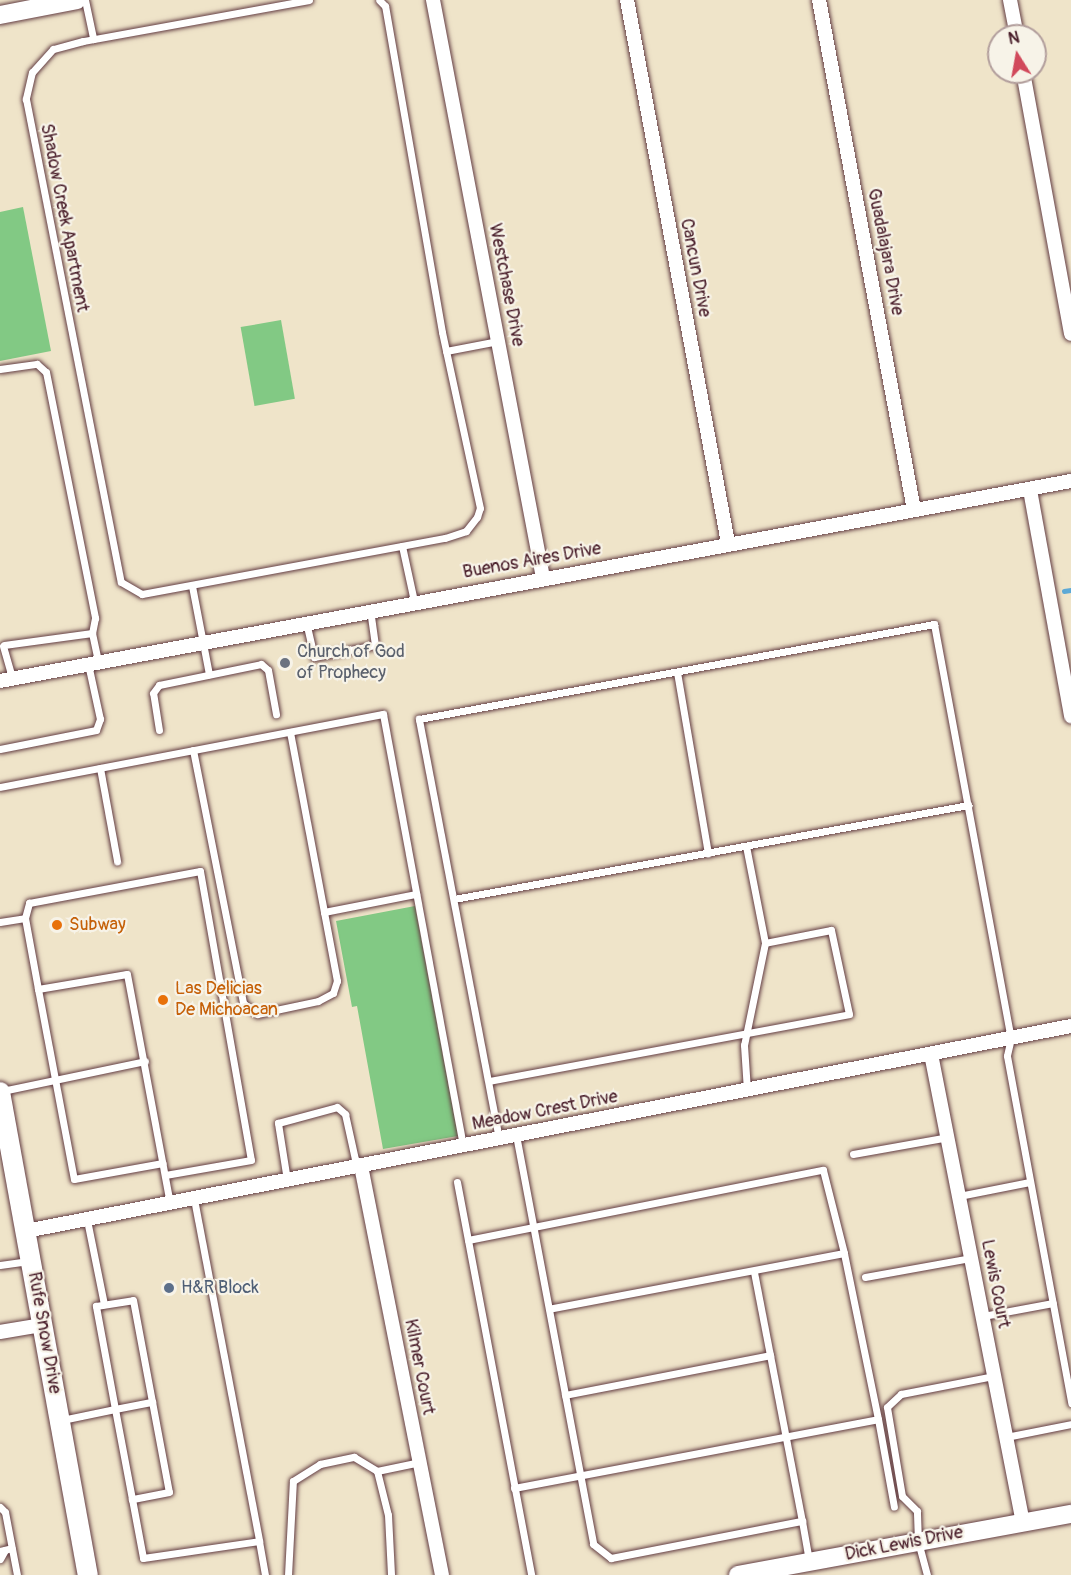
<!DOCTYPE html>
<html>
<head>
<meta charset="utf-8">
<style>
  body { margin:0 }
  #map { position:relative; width:1071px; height:1575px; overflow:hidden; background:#efe4c9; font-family:Pangolin,sans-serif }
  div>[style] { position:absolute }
  .green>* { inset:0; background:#82c984; transform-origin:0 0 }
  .stream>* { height:4.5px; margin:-2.25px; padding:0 2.25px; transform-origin:2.25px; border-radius:2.25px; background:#5da9d6 }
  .roads { filter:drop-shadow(0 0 2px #633d43) drop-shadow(0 0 2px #633d43) }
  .service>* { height:7px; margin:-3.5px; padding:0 3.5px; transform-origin:3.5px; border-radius:3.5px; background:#fff }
  .minor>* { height:14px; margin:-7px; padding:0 7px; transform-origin:7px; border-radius:7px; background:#fff }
  .tertiary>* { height:18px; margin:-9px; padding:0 9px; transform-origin:9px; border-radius:9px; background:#fff }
  .secondary>* { height:20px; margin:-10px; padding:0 10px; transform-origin:10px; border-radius:10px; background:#fff }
  .dots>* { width:16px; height:16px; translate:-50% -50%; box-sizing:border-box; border:3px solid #f7f3e8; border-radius:50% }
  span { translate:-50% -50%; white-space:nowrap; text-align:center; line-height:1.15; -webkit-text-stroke:4.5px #f7f3e8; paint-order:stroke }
  .street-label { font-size:18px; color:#4a1f2b }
  .worship-label { font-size:18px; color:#5b616d }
  .left { translate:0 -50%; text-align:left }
  .food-label { font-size:18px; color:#c56008 }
  .service-label { font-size:18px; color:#4e5e75 }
  .north { position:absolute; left:987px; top:24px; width:60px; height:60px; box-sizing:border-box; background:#f7f3e8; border:2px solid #b29e9c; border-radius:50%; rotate:349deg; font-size:16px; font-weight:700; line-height:24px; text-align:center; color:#4a1f2b }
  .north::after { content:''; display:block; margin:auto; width:21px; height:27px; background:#d1495b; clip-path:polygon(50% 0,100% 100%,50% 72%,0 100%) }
</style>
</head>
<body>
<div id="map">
  <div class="green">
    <i style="clip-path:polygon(23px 207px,51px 351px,0 361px,0 212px)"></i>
    <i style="left:281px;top:320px;width:80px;height:41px;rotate:80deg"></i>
    <i style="clip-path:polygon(415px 906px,458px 1136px,383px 1149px,357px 1006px,352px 1007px,336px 921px)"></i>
  </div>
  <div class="stream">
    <i style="left:1064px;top:591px;width:7px;rotate:-8deg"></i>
  </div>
  <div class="roads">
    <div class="service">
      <i style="left:85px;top:0;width:40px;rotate:78deg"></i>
      <i style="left:309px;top:0;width:230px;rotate:169.7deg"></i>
      <i style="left:83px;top:41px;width:31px;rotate:165deg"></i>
      <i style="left:53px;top:49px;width:31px;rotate:132deg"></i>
      <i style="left:32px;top:72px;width:28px;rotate:103deg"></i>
      <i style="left:26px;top:99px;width:492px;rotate:78.9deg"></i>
      <i style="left:121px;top:582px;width:24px;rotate:30deg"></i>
      <i style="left:142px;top:594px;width:308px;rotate:-10.5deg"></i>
      <i style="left:445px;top:538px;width:22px;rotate:-18deg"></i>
      <i style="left:466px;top:531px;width:18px;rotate:-52deg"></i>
      <i style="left:477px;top:517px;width:9px;rotate:-72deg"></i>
      <i style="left:480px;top:508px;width:180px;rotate:-102.2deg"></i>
      <i style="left:442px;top:332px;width:331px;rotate:-99.9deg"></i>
      <i style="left:385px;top:6px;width:8px;rotate:-135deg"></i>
      <i style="left:446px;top:351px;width:53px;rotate:-10.9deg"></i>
      <i style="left:0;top:369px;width:37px;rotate:-8deg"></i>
      <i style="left:37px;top:364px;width:12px;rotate:42deg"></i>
      <i style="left:46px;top:372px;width:251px;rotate:78.7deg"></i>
      <i style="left:95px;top:618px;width:15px;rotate:101deg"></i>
      <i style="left:92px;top:633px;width:30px;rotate:78deg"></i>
      <i style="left:402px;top:546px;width:56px;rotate:77.7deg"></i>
      <i style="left:192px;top:586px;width:90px;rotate:79.1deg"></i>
      <i style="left:306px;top:622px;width:36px;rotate:77deg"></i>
      <i style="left:314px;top:657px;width:62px;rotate:-11.1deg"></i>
      <i style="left:375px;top:645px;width:35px;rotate:-98deg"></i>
      <i style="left:4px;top:645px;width:89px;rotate:-7.8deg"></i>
      <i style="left:3px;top:646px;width:33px;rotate:74deg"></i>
      <i style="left:677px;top:672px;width:184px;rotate:80.3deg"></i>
      <i style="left:159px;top:730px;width:37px;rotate:-99deg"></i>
      <i style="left:153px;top:693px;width:10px;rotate:-53deg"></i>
      <i style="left:159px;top:685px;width:104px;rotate:-11.6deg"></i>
      <i style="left:261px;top:664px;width:9px;rotate:41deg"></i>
      <i style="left:268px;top:670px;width:45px;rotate:79.7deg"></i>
      <i style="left:290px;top:732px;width:183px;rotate:79.3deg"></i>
      <i style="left:0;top:749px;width:98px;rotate:-11.2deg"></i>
      <i style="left:96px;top:730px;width:12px;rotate:-70deg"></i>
      <i style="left:100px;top:719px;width:56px;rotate:-102.3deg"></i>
      <i style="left:193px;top:750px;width:258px;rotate:78.8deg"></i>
      <i style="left:243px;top:1003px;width:18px;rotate:38deg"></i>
      <i style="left:257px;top:1014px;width:62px;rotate:-12deg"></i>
      <i style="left:318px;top:1001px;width:17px;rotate:-28deg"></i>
      <i style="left:333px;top:993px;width:13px;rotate:-72deg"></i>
      <i style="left:337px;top:981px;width:70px;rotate:-100.7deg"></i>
      <i style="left:324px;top:912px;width:94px;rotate:-11.1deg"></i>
      <i style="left:100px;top:768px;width:95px;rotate:79.6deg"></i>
      <i style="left:0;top:787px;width:390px;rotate:-10.8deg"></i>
      <i style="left:383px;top:714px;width:439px;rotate:79.5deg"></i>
      <i style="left:746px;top:846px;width:99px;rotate:78.9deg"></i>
      <i style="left:765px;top:943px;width:104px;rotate:101.6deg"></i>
      <i style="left:744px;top:1045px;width:45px;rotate:86.2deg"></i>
      <i style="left:454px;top:899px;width:523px;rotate:-10.36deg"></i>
      <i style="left:25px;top:918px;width:16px;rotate:-75deg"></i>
      <i style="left:29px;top:903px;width:174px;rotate:-10.6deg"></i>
      <i style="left:200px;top:871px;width:293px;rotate:80deg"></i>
      <i style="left:251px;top:1160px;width:87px;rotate:170.1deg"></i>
      <i style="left:0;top:922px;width:25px;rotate:-9deg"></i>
      <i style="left:25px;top:918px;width:72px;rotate:79.6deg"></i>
      <i style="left:38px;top:989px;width:90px;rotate:-9.6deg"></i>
      <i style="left:127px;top:974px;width:233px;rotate:79.4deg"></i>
      <i style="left:38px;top:989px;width:193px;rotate:79.3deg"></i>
      <i style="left:74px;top:1179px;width:90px;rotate:-10.2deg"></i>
      <i style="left:489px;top:1081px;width:366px;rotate:-10.5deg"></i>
      <i style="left:849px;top:1014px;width:86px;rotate:-102.1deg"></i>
      <i style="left:831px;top:930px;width:67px;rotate:168.9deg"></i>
      <i style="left:2px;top:1091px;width:146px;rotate:-11.8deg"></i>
      <i style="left:516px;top:1135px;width:416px;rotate:79.3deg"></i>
      <i style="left:593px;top:1544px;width:23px;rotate:38deg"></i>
      <i style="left:611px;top:1558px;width:195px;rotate:-11deg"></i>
      <i style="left:802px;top:1521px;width:40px;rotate:80deg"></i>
      <i style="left:499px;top:1139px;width:428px;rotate:-100.8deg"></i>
      <i style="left:419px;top:719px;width:524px;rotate:-10.45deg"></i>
      <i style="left:934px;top:624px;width:421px;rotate:79.5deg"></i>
      <i style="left:1011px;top:1038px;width:18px;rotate:103deg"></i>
      <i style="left:1007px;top:1056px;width:353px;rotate:79.5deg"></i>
      <i style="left:853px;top:1154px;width:97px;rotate:-10.1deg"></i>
      <i style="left:287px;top:1180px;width:58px;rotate:-99deg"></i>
      <i style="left:278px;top:1123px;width:61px;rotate:-15.2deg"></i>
      <i style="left:337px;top:1107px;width:11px;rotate:41deg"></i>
      <i style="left:345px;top:1114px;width:46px;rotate:77.5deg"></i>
      <i style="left:355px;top:1159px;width:8px;rotate:50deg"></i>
      <i style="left:457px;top:1182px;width:400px;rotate:79.3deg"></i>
      <i style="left:959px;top:1196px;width:72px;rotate:-11.2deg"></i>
      <i style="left:194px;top:1199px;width:348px;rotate:79.2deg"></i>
      <i style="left:87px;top:1220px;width:86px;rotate:78.6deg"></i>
      <i style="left:468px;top:1240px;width:362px;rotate:-11.2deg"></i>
      <i style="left:823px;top:1170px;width:86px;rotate:75.8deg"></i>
      <i style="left:844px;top:1253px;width:300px;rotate:169.3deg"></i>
      <i style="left:0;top:1265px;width:29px;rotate:-8deg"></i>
      <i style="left:754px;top:1272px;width:254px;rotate:79.1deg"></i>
      <i style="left:865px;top:1277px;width:108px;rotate:-10.2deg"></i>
      <i style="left:983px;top:1316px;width:71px;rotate:-10.5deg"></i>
      <i style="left:565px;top:1395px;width:209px;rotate:-11deg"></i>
      <i style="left:878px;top:1419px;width:89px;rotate:79.7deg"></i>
      <i style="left:62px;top:1420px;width:54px;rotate:-11.7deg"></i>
      <i style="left:115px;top:1409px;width:105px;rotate:-100.5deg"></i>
      <i style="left:96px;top:1306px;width:37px;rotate:-9deg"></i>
      <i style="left:133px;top:1300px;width:195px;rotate:79.4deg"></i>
      <i style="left:169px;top:1492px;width:38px;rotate:169deg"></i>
      <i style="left:132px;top:1499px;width:60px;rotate:79.4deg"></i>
      <i style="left:143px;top:1558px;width:117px;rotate:-8.3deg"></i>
      <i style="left:259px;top:1541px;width:35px;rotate:80deg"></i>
      <i style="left:1006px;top:1437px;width:66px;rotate:-11.3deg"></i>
      <i style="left:377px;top:1471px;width:44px;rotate:-11.8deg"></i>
      <i style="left:514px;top:1488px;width:370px;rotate:-10.7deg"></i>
      <i style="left:878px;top:1419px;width:169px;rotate:-101.6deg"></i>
      <i style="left:132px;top:1499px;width:92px;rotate:-100.7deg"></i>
      <i style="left:115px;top:1409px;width:38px;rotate:-11deg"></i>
      <i style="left:0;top:1507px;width:7px;rotate:45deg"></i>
      <i style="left:5px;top:1512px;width:64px;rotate:79.2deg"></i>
      <i style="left:0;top:1551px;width:12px;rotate:-14deg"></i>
      <i style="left:0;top:1559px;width:10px;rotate:-61deg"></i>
      <i style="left:288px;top:1575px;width:94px;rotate:-87deg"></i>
      <i style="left:293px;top:1481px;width:32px;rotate:-32deg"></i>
      <i style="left:320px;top:1464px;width:35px;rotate:-12deg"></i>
      <i style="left:354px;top:1457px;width:27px;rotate:31deg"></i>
      <i style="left:377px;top:1471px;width:45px;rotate:76deg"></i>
      <i style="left:388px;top:1515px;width:60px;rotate:87.1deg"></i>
      <i style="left:927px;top:1575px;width:34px;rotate:-105deg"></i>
      <i style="left:918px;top:1542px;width:31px;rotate:-92deg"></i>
      <i style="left:917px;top:1511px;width:21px;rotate:-135deg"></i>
      <i style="left:902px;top:1496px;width:90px;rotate:-99.6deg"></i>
      <i style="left:887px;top:1407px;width:19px;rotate:-43deg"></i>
      <i style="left:901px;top:1394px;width:95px;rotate:-11deg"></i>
    </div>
    <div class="minor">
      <i style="left:433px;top:0;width:588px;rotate:79.22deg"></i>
      <i style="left:627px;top:0;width:552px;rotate:79.46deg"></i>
      <i style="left:819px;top:0;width:519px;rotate:79.45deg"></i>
      <i style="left:1010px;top:0;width:37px;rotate:79deg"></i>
      <i style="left:1023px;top:72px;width:266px;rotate:79.6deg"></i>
      <i style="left:1030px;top:490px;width:230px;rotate:79.7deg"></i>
      <i style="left:0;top:681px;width:1090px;rotate:-10.58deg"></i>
      <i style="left:931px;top:1054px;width:477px;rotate:78.9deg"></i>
      <i style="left:361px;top:1166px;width:417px;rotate:78.8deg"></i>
      <i style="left:26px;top:1231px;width:1065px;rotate:-11.1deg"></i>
      <i style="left:0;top:1332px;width:43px;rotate:-9.5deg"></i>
    </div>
    <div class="tertiary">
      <i style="left:0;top:15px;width:78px;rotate:-11deg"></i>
      <i style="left:738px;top:1575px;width:339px;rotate:-10.4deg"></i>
    </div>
    <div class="secondary">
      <i style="left:0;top:1092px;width:491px;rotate:79.7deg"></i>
    </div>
  </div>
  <div class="dots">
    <i style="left:285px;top:663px;background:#6b7280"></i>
    <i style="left:57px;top:925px;background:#e8710a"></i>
    <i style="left:163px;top:1000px;background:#e8710a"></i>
    <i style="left:169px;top:1288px;background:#5c6f8a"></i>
  </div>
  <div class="street-label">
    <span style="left:64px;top:218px;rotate:79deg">Shadow Creek Apartment</span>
    <span style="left:885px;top:252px;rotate:79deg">Guadalajara Drive</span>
    <span style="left:695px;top:268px;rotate:79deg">Cancun Drive</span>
    <span style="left:506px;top:285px;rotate:79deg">Westchase Drive</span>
    <span style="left:532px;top:561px;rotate:-10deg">Buenos Aires Drive</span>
    <span style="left:545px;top:1111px;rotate:-11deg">Meadow Crest Drive</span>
    <span style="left:995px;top:1284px;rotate:79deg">Lewis Court</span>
    <span style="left:44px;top:1333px;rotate:80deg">Rufe Snow Drive</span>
    <span style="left:419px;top:1367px;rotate:79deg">Kilmer Court</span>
    <span style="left:904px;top:1544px;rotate:-11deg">Dick Lewis Drive</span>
  </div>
  <div class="worship-label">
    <span class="left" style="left:297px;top:663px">Church of God<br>of Prophecy</span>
  </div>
  <div class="food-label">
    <span class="left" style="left:69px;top:925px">Subway</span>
    <span class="left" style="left:175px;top:1000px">Las Delicias<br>De Michoacan</span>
  </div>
  <div class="service-label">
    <span class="left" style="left:181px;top:1288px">H&amp;R Block</span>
  </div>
  <div class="north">N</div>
</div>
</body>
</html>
